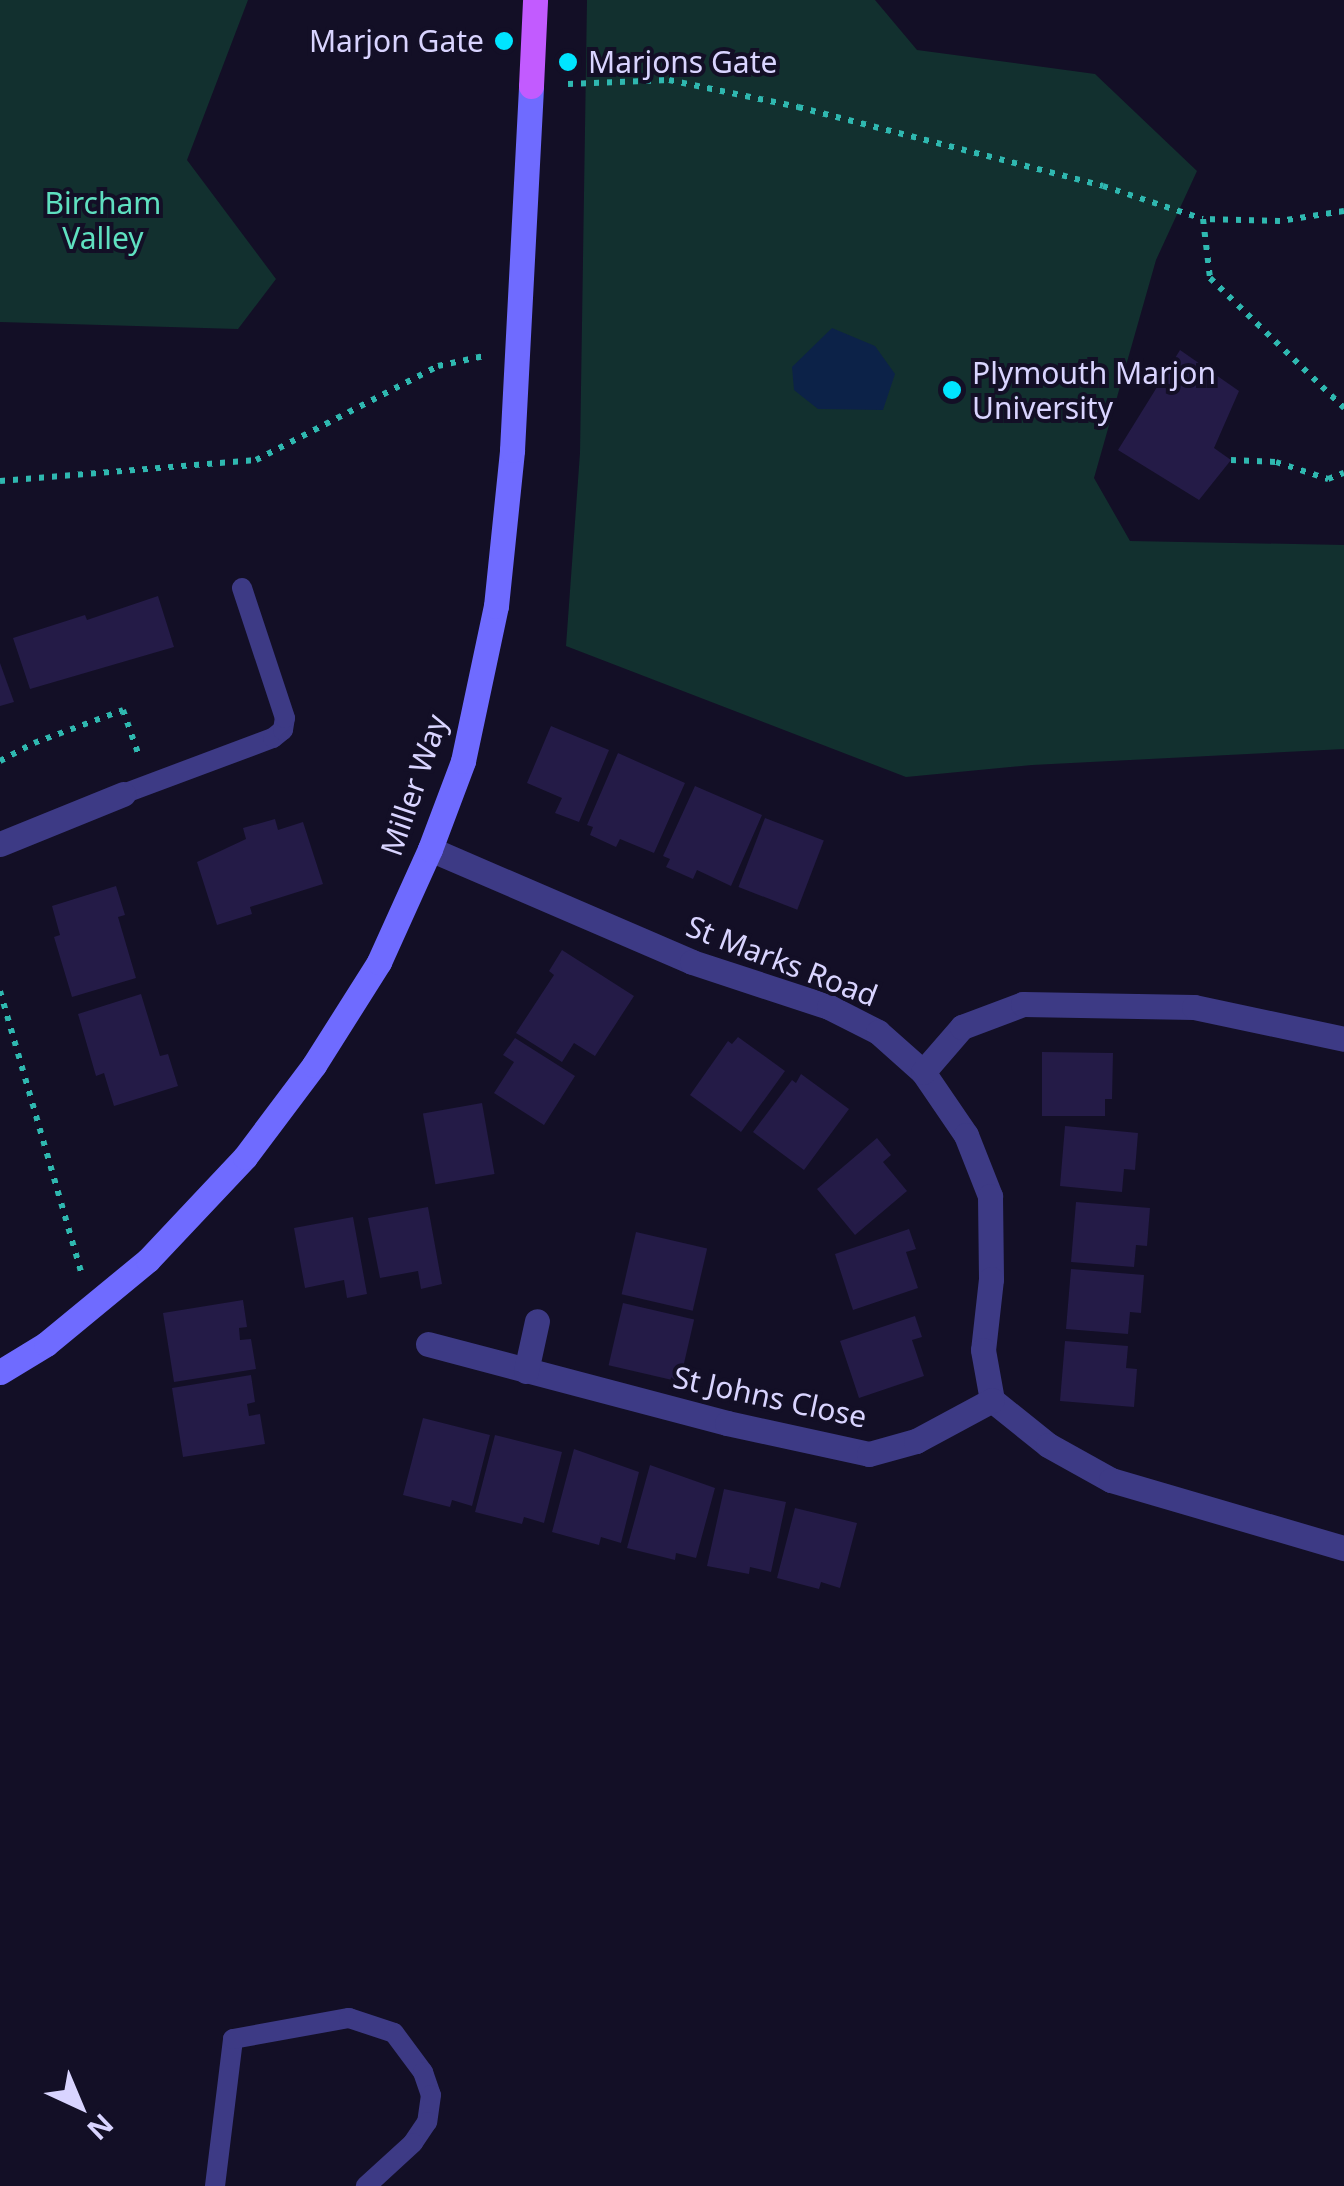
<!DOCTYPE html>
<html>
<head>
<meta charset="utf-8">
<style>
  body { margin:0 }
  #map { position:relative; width:1344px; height:2186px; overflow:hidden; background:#130f26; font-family:"Noto Sans",sans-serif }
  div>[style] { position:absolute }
  .green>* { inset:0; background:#12302f }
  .water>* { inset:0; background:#0c2248 }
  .building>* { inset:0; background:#241b47; transform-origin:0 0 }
  .path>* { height:6px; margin-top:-3px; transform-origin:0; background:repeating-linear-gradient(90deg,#2fb8b0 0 5px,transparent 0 13px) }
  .lane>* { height:20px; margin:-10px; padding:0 10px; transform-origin:10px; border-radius:10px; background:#3d3a85 }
  .street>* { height:25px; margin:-12.5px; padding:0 12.5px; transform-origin:12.5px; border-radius:12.5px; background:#3d3a85 }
  .secondary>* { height:25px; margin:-12.5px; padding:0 12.5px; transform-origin:12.5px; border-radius:12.5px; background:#6f6bff }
  .primary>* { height:25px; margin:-12.5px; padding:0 12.5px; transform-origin:12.5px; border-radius:12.5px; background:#c25bff }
  .dots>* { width:28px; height:28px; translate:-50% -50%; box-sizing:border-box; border:5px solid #130f26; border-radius:50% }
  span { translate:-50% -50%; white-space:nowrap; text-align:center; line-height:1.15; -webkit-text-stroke:8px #130f26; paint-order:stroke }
  .poi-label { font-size:30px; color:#d9d4ff }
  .right { translate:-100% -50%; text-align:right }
  .left { translate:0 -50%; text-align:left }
  .park-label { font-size:30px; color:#5fe0c0 }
  .street-label { font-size:30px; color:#d9d4ff }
  .north { position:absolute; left:30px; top:2056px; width:100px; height:100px; -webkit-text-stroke:8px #130f26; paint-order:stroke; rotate:136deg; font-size:28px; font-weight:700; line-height:40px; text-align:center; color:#d9d4ff }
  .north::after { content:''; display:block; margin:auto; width:35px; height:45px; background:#d9d4ff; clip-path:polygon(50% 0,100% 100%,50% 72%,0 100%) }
</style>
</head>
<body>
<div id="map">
  <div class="green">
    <i style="clip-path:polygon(0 0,248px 0,187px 160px,276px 279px,238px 329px,0 322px)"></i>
    <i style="clip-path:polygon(587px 0,875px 0,917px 50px,1095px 74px,1197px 171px,1156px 260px,1094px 478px,1130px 541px,1344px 545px,1344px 749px,1032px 765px,906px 777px,566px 646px,580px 453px)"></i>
  </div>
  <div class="water">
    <i style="clip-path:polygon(832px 328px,875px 346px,895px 374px,883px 410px,818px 409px,794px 390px,792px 367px)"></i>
  </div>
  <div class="building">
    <i style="clip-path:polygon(1180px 350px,1239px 391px,1214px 448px,1231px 460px,1199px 500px,1118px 450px)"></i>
    <i style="clip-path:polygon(158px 596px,174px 647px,30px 689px,13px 638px,85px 615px,87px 620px)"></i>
    <i style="clip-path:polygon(0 663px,14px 702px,0 706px)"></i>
    <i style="clip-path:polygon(551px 726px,609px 750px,579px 822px,555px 813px,562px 798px,527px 783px)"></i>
    <i style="clip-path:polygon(618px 753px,685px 783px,654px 853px,620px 839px,616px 847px,590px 835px,593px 827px,587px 825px)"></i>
    <i style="clip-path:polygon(695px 786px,762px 815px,731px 886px,697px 870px,693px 879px,666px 867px,670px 859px,663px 856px)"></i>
    <i style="left:765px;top:818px;width:63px;height:74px;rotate:21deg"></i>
    <i style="clip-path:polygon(275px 819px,278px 830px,303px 822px,323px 884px,250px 907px,252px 914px,217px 925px,197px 862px,246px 839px,243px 828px)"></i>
    <i style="clip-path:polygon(116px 886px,125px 915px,118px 917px,136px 978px,72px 997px,54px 937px,60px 935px,52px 906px)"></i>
    <i style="clip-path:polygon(562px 950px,634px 996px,595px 1056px,574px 1043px,562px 1062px,516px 1033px,554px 975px,549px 971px)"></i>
    <i style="clip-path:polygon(141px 994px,160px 1056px,168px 1054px,178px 1086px,114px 1106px,104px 1073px,96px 1076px,78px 1014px)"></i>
    <i style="clip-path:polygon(738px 1037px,785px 1071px,741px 1132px,690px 1095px,728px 1041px,732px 1044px)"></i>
    <i style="clip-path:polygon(515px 1038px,575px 1076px,544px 1125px,494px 1093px,514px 1062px,503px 1055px)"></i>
    <i style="clip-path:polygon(1042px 1052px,1113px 1053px,1112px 1099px,1105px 1099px,1105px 1116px,1042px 1116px)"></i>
    <i style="clip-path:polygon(801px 1074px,849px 1109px,804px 1170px,753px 1132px,792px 1080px,796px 1083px)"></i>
    <i style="left:482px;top:1103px;width:72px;height:60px;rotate:80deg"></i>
    <i style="clip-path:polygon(1065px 1126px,1138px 1133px,1135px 1170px,1124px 1169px,1122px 1192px,1060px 1186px)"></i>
    <i style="clip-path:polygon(877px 1138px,891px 1155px,883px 1162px,907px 1191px,855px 1235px,817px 1189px)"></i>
    <i style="clip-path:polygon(1076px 1202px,1150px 1208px,1147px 1246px,1136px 1245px,1134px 1267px,1071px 1262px)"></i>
    <i style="clip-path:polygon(428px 1207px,442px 1284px,421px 1289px,418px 1271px,380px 1278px,368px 1218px)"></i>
    <i style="clip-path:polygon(353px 1217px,367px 1294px,347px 1298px,344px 1280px,305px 1288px,294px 1228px)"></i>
    <i style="clip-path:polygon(909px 1229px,916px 1249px,906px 1252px,918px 1288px,853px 1310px,835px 1254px)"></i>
    <i style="left:636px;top:1232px;width:73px;height:64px;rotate:13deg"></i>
    <i style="clip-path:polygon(1071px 1269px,1144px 1275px,1141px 1313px,1130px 1312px,1128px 1334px,1066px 1329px)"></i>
    <i style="clip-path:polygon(243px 1300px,247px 1327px,239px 1328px,240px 1340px,251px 1339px,256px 1369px,174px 1382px,163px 1313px)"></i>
    <i style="left:623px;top:1303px;width:73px;height:64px;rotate:13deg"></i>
    <i style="clip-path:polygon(915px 1316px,922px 1337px,912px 1340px,924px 1376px,859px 1398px,840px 1341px)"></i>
    <i style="clip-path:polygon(1065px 1341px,1128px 1346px,1126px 1368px,1137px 1369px,1134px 1407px,1060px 1401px)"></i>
    <i style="clip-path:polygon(251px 1375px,255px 1402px,247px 1404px,249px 1416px,260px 1414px,265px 1444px,183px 1457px,172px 1388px)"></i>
    <i style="clip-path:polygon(423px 1418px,490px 1435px,472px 1506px,452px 1500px,450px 1507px,403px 1495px)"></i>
    <i style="clip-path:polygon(495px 1435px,562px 1452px,544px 1523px,524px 1517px,522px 1524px,475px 1512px)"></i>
    <i style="clip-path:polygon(574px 1449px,639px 1472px,621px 1543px,601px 1537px,599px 1545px,552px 1532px)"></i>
    <i style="clip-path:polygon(650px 1465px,715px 1488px,696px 1558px,676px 1553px,675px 1560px,627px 1548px)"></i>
    <i style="clip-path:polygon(724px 1489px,786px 1502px,771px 1572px,750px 1567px,749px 1574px,707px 1566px)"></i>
    <i style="clip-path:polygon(795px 1508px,857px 1523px,840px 1588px,821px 1582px,819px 1589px,777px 1578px)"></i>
  </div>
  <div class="path">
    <i style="left:568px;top:84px;width:101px;rotate:-2.3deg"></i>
    <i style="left:669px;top:80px;width:132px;rotate:11.8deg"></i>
    <i style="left:798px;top:107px;width:315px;rotate:14.5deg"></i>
    <i style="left:1103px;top:186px;width:105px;rotate:18.3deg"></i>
    <i style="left:1344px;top:211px;width:65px;rotate:171.1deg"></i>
    <i style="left:1280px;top:221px;width:77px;rotate:-178.5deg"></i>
    <i style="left:1203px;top:219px;width:59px;rotate:83.2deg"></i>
    <i style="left:1210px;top:278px;width:187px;rotate:44.1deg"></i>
    <i style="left:1231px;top:460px;width:45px;rotate:2.5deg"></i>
    <i style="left:1276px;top:462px;width:55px;rotate:18.1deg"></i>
    <i style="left:1328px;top:479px;width:17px;rotate:-21deg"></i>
    <i style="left:0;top:481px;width:257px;rotate:-4.7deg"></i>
    <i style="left:256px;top:460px;width:205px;rotate:-27.3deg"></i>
    <i style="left:438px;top:366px;width:47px;rotate:-12.3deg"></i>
    <i style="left:0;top:761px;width:38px;rotate:-28deg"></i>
    <i style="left:34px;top:743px;width:95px;rotate:-20.3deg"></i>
    <i style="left:123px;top:710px;width:46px;rotate:70.8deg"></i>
    <i style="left:0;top:991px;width:292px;rotate:73.9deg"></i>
  </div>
  <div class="lane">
    <i style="left:123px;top:794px;width:160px;rotate:-20.5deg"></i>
    <i style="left:273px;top:738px;width:13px;rotate:-39deg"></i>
    <i style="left:283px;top:730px;width:12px;rotate:-81deg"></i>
    <i style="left:285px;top:718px;width:137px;rotate:-108.3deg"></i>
    <i style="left:215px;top:2186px;width:148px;rotate:-83deg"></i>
    <i style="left:233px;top:2039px;width:118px;rotate:-10.3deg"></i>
    <i style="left:349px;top:2018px;width:47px;rotate:18.4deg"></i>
    <i style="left:394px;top:2033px;width:49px;rotate:53.4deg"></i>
    <i style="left:423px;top:2072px;width:24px;rotate:71deg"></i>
    <i style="left:431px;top:2095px;width:27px;rotate:98deg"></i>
    <i style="left:427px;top:2122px;width:25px;rotate:124deg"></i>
    <i style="left:413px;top:2143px;width:64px;rotate:137.5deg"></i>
  </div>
  <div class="street">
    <i style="left:0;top:844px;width:133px;rotate:-22.1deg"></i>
    <i style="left:430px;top:849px;width:285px;rotate:23.3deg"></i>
    <i style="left:692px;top:962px;width:144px;rotate:18.2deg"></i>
    <i style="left:829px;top:1007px;width:55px;rotate:27deg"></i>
    <i style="left:878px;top:1032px;width:60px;rotate:41.6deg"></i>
    <i style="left:923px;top:1072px;width:76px;rotate:55.7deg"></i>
    <i style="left:966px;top:1135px;width:66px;rotate:68.5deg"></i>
    <i style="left:990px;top:1196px;width:83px;rotate:89.3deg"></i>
    <i style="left:991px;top:1279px;width:71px;rotate:96.4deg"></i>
    <i style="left:983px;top:1350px;width:51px;rotate:79.8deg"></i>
    <i style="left:992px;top:1400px;width:72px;rotate:38.8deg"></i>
    <i style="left:1048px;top:1445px;width:72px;rotate:29.1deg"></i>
    <i style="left:1111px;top:1480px;width:243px;rotate:16.3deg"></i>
    <i style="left:923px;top:1072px;width:60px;rotate:-49.1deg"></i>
    <i style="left:962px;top:1027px;width:65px;rotate:-20.7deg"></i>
    <i style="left:1023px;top:1004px;width:171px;rotate:1deg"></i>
    <i style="left:1194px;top:1007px;width:153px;rotate:12deg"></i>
    <i style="left:428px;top:1344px;width:309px;rotate:14.8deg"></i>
    <i style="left:727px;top:1423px;width:145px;rotate:12.3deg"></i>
    <i style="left:869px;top:1454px;width:49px;rotate:-15.5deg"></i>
    <i style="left:916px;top:1441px;width:86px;rotate:-28.3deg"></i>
    <i style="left:526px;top:1371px;width:51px;rotate:-77.6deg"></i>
  </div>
  <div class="secondary">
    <i style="left:0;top:1372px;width:54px;rotate:-31.3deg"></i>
    <i style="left:46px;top:1344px;width:132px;rotate:-39.5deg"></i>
    <i style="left:148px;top:1260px;width:141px;rotate:-46.7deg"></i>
    <i style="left:245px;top:1157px;width:115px;rotate:-53.1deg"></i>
    <i style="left:314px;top:1065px;width:122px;rotate:-57.7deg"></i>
    <i style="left:379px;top:962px;width:124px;rotate:-65.7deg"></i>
    <i style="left:430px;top:849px;width:94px;rotate:-69.4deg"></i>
    <i style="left:463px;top:761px;width:158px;rotate:-78deg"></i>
    <i style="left:496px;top:606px;width:157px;rotate:-84.1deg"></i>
    <i style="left:512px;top:450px;width:364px;rotate:-87deg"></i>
  </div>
  <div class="primary">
    <i style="left:531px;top:86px;width:86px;rotate:-87.3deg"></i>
  </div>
  <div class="dots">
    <i style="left:504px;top:41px;background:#00e5ff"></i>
    <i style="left:568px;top:62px;background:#00e5ff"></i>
    <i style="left:952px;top:390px;background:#00e5ff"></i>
  </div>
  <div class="poi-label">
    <span class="right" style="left:484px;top:41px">Marjon Gate</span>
    <span class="left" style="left:588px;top:62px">Marjons Gate</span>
    <span class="left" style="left:972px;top:390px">Plymouth Marjon<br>University</span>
  </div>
  <div class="park-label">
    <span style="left:103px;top:220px">Bircham<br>Valley</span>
  </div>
  <div class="street-label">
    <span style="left:414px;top:785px;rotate:-71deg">Miller Way</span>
    <span style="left:782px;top:961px;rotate:21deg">St Marks Road</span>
    <span style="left:770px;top:1397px;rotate:12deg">St Johns Close</span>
  </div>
  <div class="north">N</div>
</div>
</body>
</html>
